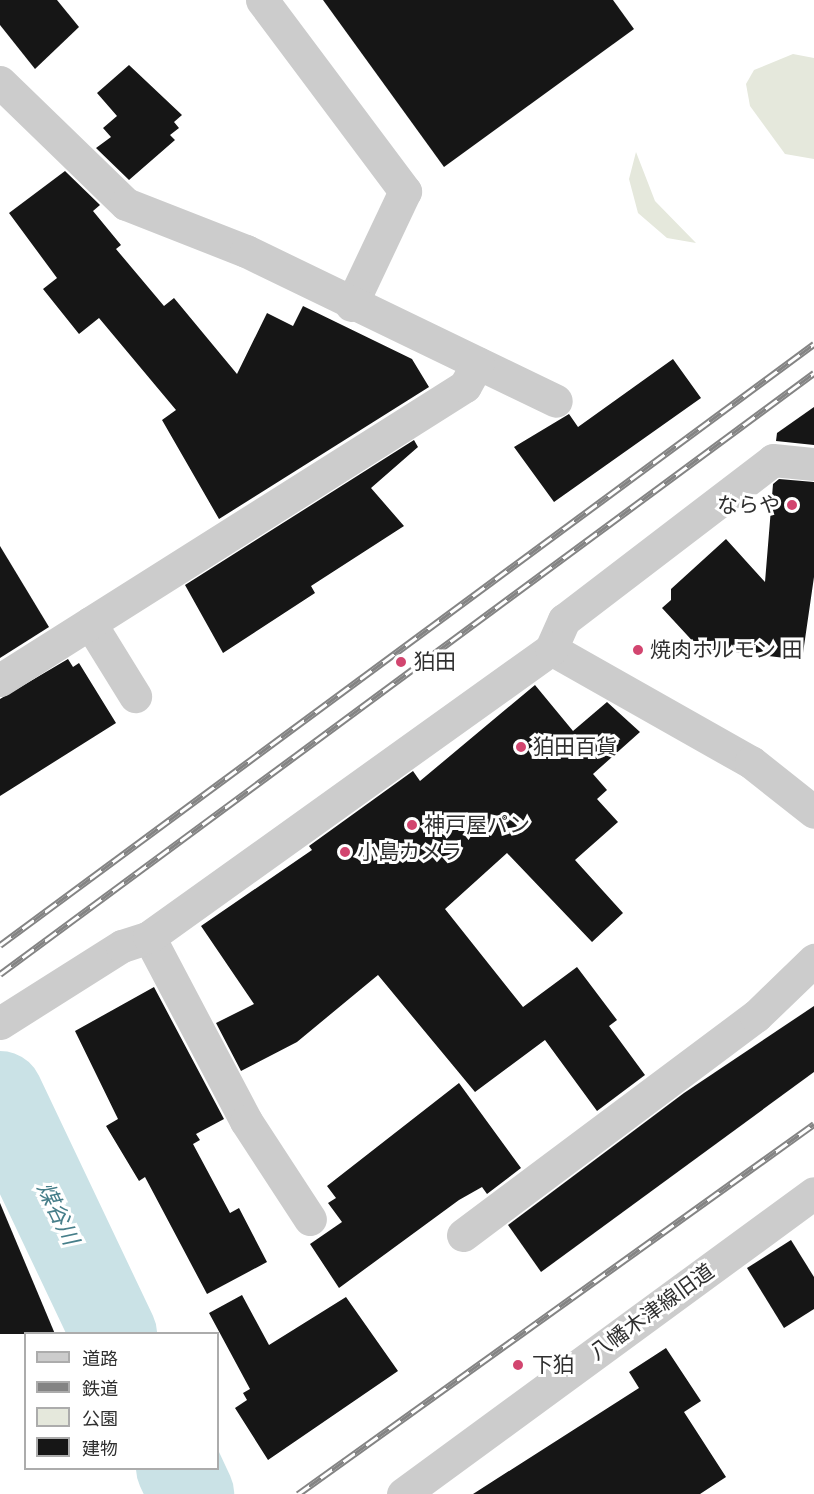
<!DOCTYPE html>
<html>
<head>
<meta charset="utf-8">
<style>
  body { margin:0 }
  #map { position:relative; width:814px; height:1494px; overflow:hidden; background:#fff; font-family:"Nunito Sans","Noto Sans JP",sans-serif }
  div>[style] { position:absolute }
  .green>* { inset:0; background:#e5e8dc }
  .river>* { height:86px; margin:-43px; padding:0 43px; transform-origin:43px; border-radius:43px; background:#cae2e6 }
  .building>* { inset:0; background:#161616 }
  .minor>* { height:33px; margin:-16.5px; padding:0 16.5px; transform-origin:16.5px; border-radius:16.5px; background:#ccc }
  .rail>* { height:7px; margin-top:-3.5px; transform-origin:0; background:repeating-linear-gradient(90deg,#fff 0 14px,#848484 0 28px); box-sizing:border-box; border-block:2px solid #848484 }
  .dots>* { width:16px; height:16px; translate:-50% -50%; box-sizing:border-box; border:3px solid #fff; border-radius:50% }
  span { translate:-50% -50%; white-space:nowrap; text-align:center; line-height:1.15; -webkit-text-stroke:6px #fff; paint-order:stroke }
  .poi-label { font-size:21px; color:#2f2f2f }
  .right { translate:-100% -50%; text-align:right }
  .left { translate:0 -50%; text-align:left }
  .street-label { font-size:21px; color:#2f2f2f }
  .water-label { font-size:22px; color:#467e89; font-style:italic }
  .legend { position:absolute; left:24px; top:1332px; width:195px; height:138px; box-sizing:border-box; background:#fff; border:2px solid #acacac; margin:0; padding:8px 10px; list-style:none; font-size:18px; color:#2f2f2f }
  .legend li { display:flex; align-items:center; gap:12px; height:30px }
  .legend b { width:30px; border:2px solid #acacac }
</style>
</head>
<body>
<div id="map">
  <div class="green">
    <i style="clip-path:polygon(793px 54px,814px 58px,814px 159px,785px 154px,750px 106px,746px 84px,754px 70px)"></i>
    <i style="clip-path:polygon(636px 152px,655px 201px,696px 243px,667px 238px,638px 213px,629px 179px)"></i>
  </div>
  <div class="river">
    <i style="left:0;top:1094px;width:266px;rotate:64.6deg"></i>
    <i style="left:179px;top:1468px;width:29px;rotate:65deg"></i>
  </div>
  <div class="building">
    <i style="clip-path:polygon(0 0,57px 0,79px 27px,35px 69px,0 25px)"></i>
    <i style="clip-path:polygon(323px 0,613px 0,634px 29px,444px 167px)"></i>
    <i style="clip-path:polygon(129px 65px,182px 115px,174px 122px,179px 128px,170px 135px,175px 140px,129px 180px,96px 148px,111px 137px,103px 128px,117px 116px,97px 93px)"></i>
    <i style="clip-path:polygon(65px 171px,100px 205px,93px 211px,121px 245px,116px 249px,164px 306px,174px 298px,237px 374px,267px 313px,293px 326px,303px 306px,412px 359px,429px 387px,219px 519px,162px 420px,176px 410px,99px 318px,79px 334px,43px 289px,57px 278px,9px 213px)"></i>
    <i style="clip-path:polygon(673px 359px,701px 398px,554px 502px,514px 447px,569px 414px,578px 427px)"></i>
    <i style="clip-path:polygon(814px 407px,814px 445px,776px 441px,777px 433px)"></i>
    <i style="clip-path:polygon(414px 440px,418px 447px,371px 488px,404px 526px,311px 586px,315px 593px,223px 653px,185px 585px)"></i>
    <i style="clip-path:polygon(779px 479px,814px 482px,814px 577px,802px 660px,699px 648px,662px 608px,671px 600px,671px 589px,726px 539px,765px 582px,773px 484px)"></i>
    <i style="clip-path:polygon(0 546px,49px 627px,0 658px)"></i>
    <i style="clip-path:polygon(68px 659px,73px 667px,79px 663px,116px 723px,0 796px,0 699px)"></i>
    <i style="clip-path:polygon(535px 685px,573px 731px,607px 702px,640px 732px,593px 774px,607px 790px,597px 799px,618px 822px,575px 860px,623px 913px,592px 942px,507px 853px,445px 909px,523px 1007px,577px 967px,617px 1020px,609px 1026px,645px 1075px,597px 1111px,545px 1040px,475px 1092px,378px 975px,297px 1042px,241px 1071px,216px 1023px,254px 1004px,201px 926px,312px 850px,309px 846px,413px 771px,420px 781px)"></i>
    <i style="clip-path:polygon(154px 987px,224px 1119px,196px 1134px,200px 1140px,193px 1144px,230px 1213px,239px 1208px,267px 1262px,207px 1294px,145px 1177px,139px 1181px,106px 1126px,118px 1119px,75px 1031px)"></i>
    <i style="clip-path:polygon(814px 1006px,814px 1072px,541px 1272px,508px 1225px,684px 1093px)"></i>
    <i style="clip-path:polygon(459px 1083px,521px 1168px,487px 1194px,482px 1187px,459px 1200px,339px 1288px,310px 1244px,342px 1222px,328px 1203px,336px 1198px,327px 1186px)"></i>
    <i style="clip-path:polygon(0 1203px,55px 1334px,0 1334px)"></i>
    <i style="clip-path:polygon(791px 1240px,814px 1277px,814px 1309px,784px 1328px,747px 1268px)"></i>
    <i style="clip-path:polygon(242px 1295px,269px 1345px,346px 1297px,398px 1371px,268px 1460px,235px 1408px,247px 1400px,243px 1393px,250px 1389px,209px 1313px)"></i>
    <i style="clip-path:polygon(666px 1348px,701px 1401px,684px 1412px,726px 1477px,700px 1494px,473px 1494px,639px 1388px,629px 1372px)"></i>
  </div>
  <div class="minor">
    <i style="left:262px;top:0;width:239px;rotate:53.2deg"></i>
    <i style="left:405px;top:191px;width:126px;rotate:115.3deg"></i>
    <i style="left:0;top:82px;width:175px;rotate:44.1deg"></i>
    <i style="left:126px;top:204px;width:129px;rotate:21.4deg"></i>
    <i style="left:246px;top:251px;width:344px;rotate:25.8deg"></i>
    <i style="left:90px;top:623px;width:86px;rotate:58.3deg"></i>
    <i style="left:551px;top:649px;width:230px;rotate:29.5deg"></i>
    <i style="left:751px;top:762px;width:80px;rotate:38.4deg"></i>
    <i style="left:0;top:680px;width:550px;rotate:-32.3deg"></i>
    <i style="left:465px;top:386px;width:26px;rotate:-61deg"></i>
    <i style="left:149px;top:937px;width:208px;rotate:62.2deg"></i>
    <i style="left:246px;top:1121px;width:117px;rotate:56.9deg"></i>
    <i style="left:0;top:1023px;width:144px;rotate:-32.3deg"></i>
    <i style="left:122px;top:946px;width:28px;rotate:-18deg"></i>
    <i style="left:149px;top:937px;width:495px;rotate:-35.6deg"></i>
    <i style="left:551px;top:649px;width:32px;rotate:-66deg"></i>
    <i style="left:564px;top:620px;width:263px;rotate:-37.4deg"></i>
    <i style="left:773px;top:460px;width:41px;rotate:5.6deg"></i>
    <i style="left:463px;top:1235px;width:366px;rotate:-36.8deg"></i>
    <i style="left:756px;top:1016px;width:81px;rotate:-44deg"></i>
    <i style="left:403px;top:1494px;width:509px;rotate:-36.22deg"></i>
  </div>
  <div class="rail">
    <i style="left:0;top:945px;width:1012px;rotate:-36.44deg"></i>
    <i style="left:0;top:974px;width:1012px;rotate:-36.44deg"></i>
    <i style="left:298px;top:1494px;width:635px;rotate:-35.64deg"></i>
  </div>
  <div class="dots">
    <i style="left:792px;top:505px;background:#d2456f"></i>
    <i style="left:638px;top:650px;background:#d2456f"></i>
    <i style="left:401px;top:662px;background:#d2456f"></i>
    <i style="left:521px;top:747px;background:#d2456f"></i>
    <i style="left:412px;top:825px;background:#d2456f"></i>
    <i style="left:345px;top:852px;background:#d2456f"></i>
    <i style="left:518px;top:1365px;background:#d2456f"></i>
  </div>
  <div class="poi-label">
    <span class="right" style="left:780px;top:505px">ならや</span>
    <span class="left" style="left:650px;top:650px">焼肉ホルモン 田</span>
    <span class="left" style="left:414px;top:662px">狛田</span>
    <span class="left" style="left:533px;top:747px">狛田百貨</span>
    <span class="left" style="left:424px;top:825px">神戸屋パン</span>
    <span class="left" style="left:357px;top:852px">小島カメラ</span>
    <span class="left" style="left:532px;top:1365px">下狛</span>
  </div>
  <div class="street-label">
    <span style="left:652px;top:1312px;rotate:-36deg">八幡木津線旧道</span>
  </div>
  <div class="water-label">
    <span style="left:57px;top:1214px;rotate:64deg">煤谷川</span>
  </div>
  <ul class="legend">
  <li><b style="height:8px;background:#ccc"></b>道路</li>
  <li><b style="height:8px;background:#848484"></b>鉄道</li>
  <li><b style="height:16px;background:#e5e8dc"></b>公園</li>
  <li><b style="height:16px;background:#161616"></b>建物</li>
  </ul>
</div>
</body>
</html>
